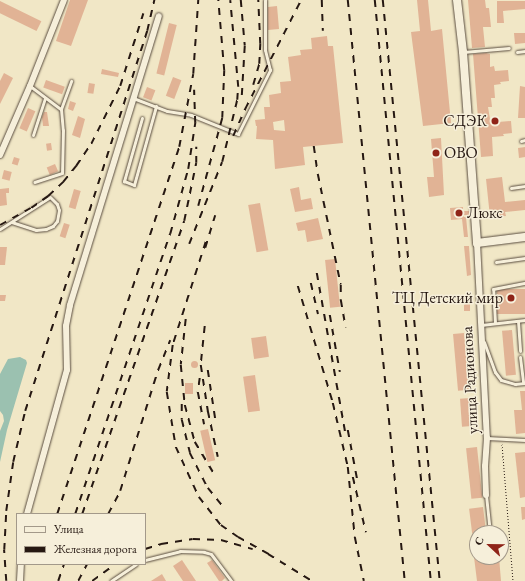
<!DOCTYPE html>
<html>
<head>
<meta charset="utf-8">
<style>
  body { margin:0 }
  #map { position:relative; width:525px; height:581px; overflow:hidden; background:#f1e7c6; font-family:"EB Garamond",serif }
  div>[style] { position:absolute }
  .water>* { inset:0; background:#9bc1b0 }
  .building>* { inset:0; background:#e1b395; transform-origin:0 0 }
  .round { border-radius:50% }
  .path>* { height:1px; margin-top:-0.5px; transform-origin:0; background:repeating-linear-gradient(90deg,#261812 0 1px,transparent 0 3px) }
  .roads { filter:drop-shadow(0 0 1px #594c3f) drop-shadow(0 0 1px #594c3f) }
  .lane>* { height:3px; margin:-1.5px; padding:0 1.5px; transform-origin:1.5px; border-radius:1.5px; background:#f6efda }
  .street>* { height:6px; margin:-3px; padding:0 3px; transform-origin:3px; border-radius:3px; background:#f6efda }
  .secondary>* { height:8px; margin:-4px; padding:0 4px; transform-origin:4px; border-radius:4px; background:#f6efda }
  .rail>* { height:1.5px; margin-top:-0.75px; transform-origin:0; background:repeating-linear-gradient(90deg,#261812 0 7px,transparent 0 14px) }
  .dots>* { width:11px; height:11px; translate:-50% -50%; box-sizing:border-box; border:2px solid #f6efda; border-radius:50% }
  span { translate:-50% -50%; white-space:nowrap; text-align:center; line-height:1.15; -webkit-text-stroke:3px #f6efda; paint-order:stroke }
  .poi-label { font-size:16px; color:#261812 }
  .right { translate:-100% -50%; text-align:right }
  .left { translate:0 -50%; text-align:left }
  .street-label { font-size:16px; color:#261812 }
  .legend { position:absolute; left:16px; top:513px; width:130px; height:52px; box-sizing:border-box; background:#f6efda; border:1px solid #a3998a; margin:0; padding:5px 7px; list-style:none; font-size:12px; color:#261812 }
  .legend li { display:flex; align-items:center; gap:8px; height:20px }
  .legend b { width:20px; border:1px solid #a3998a }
  .north { position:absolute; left:469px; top:525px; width:40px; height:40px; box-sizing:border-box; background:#f6efda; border:1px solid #a3998a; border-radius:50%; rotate:292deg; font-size:11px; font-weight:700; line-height:16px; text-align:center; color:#261812 }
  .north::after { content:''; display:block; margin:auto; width:14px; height:18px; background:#8f2418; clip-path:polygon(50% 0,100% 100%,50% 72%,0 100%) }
</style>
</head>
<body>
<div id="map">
  <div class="water">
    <i style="clip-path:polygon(20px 357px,26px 360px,27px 363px,7px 430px,0 462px,0 431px,4px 421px,3px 415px,0 411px,0 374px,8px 359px)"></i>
  </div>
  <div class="building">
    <i style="clip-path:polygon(70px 0,88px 0,71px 46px,56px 41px)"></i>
    <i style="clip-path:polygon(417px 0,428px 0,431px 31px,442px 29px,451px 123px,423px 126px,411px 32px,420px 31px)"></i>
    <i style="clip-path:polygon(468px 0,485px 0,486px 8px,489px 8px,491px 27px,483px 27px,485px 47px,472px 48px)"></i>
    <i style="left:0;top:1px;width:46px;height:11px;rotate:26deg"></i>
    <i style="clip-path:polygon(497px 1px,525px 1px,525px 9px,503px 11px,504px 23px,497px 23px)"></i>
    <i style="clip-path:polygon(277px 6px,279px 29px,268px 30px,268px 7px)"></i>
    <i style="left:169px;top:23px;width:8px;height:52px;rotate:14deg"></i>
    <i style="clip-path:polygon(514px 33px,525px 33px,525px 43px,515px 44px)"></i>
    <i style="clip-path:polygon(evenodd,327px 36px,328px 46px,333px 46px,343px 143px,303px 147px,305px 165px,275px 169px,273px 140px,256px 139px,257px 126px,256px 126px,255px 120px,265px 119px,264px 107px,270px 107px,269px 95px,281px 93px,280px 82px,291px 81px,288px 57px,301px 55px,300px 50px,312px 49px,311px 38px,327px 36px,284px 120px,285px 131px,274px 130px,273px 122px,284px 120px)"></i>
    <i style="clip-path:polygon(486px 53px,490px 54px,490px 67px,494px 66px,495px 71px,508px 70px,509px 81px,500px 82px,501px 84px,494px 85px,495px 98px,491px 98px,492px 107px,488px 107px,490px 119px,497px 118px,498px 122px,511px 121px,512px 133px,503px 134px,504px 136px,492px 137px,493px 156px,481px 157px,473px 54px)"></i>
    <i style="clip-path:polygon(102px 69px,119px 73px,118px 77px,101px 74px)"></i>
    <i style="clip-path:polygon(4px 73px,13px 78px,0 104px,0 81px)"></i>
    <i style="left:173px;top:77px;width:9px;height:20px;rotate:21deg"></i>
    <i style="left:46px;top:80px;width:20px;height:8px;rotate:20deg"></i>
    <i style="left:89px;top:83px;width:6px;height:10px;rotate:9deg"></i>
    <i style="clip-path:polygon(520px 86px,525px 87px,525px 118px,518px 118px)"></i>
    <i style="left:147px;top:87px;width:9px;height:11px;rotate:21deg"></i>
    <i style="clip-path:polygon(70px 101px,76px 103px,73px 111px,68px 109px)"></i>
    <i style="left:28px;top:108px;width:8px;height:22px;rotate:23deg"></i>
    <i style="clip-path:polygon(44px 112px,47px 112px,49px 126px,43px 126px,42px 117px)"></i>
    <i style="clip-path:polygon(78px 116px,85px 119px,80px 138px,72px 135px)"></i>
    <i style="clip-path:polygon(441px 138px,444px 195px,429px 197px,427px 177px,434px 177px,431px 139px)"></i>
    <i style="left:51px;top:143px;width:7px;height:5px;rotate:82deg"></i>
    <i style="clip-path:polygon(525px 147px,525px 157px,519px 158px,518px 148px)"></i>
    <i style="left:14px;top:157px;width:6px;height:7px;rotate:18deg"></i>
    <i style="left:55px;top:164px;width:8px;height:9px;rotate:67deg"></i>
    <i style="left:4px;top:170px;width:8px;height:9px;rotate:14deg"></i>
    <i style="clip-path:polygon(502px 177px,505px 202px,525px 200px,525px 210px,505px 212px,506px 216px,490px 217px,486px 179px)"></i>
    <i style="clip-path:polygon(299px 187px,301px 200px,311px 198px,313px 209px,295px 212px,290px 189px)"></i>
    <i style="clip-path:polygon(9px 188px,9px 193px,6px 193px,7px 205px,0 206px,0 189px)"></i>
    <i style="left:74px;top:189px;width:7px;height:19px;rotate:16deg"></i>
    <i style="left:260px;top:203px;width:48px;height:12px;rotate:80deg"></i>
    <i style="clip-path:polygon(463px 207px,463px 211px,469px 211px,469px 215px,463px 215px,464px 217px,466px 217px,468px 237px,464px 237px,462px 219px,451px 220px,450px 208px)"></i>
    <i style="clip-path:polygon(318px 218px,323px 239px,307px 242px,305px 230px,298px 231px,296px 223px)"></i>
    <i style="left:64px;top:223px;width:6px;height:14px;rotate:18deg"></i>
    <i style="clip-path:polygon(464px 246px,469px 246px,471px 275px,467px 276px)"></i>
    <i style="clip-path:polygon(0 247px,7px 247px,5px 265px,0 265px)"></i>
    <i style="left:335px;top:259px;width:48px;height:10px;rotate:84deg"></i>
    <i style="left:525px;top:289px;width:25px;height:28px;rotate:90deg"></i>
    <i style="clip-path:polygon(0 295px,6px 295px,5px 301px,0 301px)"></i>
    <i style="left:464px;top:296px;width:6px;height:15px"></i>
    <i style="left:512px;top:330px;width:45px;height:10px;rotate:85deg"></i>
    <i style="left:464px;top:333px;width:57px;height:11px;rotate:85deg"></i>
    <i style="left:266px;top:336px;width:21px;height:15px;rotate:82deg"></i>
    <i class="round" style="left:190.5px;top:360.5px;width:7px;height:7px"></i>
    <i style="left:255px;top:375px;width:36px;height:12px;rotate:82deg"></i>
    <i style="left:185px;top:383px;width:8px;height:11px"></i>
    <i style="clip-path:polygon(520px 391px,525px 391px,525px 433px,516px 434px,514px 410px,522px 410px)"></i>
    <i style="left:470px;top:398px;width:28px;height:10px;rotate:86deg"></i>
    <i style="left:208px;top:429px;width:32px;height:8px;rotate:77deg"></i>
    <i style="left:477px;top:447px;width:51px;height:11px;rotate:84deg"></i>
    <i style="clip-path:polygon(525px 452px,525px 497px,520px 498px,515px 453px)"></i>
    <i style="left:483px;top:507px;width:25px;height:14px;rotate:83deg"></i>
    <i style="clip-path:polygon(521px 507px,525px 507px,525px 519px,522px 520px)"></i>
    <i style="clip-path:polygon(474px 557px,499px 557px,501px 581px,477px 581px)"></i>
    <i style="clip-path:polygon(182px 560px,196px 581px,183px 581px,173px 566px)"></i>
    <i style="clip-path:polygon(212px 560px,225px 578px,222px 581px,219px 581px,207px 563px)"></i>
    <i style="clip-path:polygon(162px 574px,166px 581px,151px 581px)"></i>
  </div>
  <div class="path">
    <i style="left:502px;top:444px;width:137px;rotate:85.4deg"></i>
  </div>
  <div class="roads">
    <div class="lane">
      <i style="left:463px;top:52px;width:46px;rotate:-5deg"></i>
      <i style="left:517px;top:52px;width:8px;rotate:-7deg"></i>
      <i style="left:30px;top:86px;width:39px;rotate:37deg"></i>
      <i style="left:61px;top:109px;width:21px;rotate:85deg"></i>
      <i style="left:63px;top:130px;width:43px;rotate:91.3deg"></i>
      <i style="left:62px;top:173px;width:29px;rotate:162deg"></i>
      <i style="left:133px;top:98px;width:36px;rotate:21deg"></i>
      <i style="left:167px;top:111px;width:24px;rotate:9deg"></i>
      <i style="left:191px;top:115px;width:51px;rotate:22deg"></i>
      <i style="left:238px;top:134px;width:72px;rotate:-63.4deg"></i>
      <i style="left:270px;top:70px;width:21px;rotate:-104deg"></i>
      <i style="left:265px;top:50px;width:50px;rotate:-90deg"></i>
      <i style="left:61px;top:109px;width:30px;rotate:-70deg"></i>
      <i style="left:142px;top:118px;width:66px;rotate:105.9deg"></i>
      <i style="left:124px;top:181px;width:11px;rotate:22deg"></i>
      <i style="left:134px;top:185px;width:82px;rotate:-74.4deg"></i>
      <i style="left:33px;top:135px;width:39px;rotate:-72deg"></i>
      <i style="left:521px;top:141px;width:4px;rotate:-14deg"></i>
      <i style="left:511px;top:188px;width:14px;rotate:-8deg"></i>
      <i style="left:0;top:229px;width:59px;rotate:-32.6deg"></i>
      <i style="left:50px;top:197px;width:10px;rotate:45deg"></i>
      <i style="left:57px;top:204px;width:6px;rotate:72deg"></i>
      <i style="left:59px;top:210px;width:11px;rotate:100deg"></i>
      <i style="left:57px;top:221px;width:6px;rotate:129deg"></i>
      <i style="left:53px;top:226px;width:8px;rotate:157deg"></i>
      <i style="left:46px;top:229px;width:10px;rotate:174deg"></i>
      <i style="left:36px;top:230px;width:25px;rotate:-162deg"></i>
      <i style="left:496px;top:262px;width:29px;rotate:-8deg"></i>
      <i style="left:518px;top:321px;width:30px;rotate:86deg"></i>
      <i style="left:495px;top:323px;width:34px;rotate:-93deg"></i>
      <i style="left:493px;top:289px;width:33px;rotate:-11deg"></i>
      <i style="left:481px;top:325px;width:44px;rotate:-6.5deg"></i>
      <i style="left:484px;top:342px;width:32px;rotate:70deg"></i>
      <i style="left:495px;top:372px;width:10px;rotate:53deg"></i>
      <i style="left:501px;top:380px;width:15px;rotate:16deg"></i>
      <i style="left:515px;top:384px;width:10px;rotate:-6deg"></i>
      <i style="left:520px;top:357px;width:26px;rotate:83deg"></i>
      <i style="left:487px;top:438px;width:38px;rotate:3deg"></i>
      <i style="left:486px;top:495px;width:38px;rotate:84deg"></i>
      <i style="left:145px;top:560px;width:36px;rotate:-14deg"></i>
      <i style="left:180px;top:551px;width:24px;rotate:2deg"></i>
      <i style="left:204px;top:552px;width:7px;rotate:16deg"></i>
      <i style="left:211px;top:554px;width:34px;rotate:53deg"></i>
      <i style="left:111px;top:581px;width:30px;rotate:-34deg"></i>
    </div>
    <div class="street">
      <i style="left:0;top:155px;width:75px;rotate:-66.5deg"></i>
      <i style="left:30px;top:86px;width:92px;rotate:-68.4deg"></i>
      <i style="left:477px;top:243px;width:195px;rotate:87.1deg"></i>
      <i style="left:487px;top:438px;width:28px;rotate:94deg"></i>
      <i style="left:485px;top:466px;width:29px;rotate:88deg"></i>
      <i style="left:27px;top:514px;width:149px;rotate:-74.5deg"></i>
      <i style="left:67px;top:370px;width:44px;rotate:-91.3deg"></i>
      <i style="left:66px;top:326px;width:21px;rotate:-79deg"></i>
      <i style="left:70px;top:305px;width:302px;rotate:-72.9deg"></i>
      <i style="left:20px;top:581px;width:17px;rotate:-87deg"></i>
    </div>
    <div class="secondary">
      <i style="left:457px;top:0;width:52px;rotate:83.4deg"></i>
      <i style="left:463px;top:52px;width:192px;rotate:85.8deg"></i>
      <i style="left:477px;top:243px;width:48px;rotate:-7.1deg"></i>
    </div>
  </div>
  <div class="rail">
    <i style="left:241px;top:0;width:46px;rotate:85deg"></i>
    <i style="left:245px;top:46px;width:50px;rotate:93.4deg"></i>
    <i style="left:322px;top:0;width:31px;rotate:88deg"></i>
    <i style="left:348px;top:0;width:584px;rotate:84.4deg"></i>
    <i style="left:375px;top:0;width:584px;rotate:84.49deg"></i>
    <i style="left:383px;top:0;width:584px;rotate:84.4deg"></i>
    <i style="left:253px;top:85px;width:22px;rotate:-74deg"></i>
    <i style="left:259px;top:64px;width:20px;rotate:-87deg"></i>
    <i style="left:260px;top:44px;width:44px;rotate:-92.6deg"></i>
    <i style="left:233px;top:136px;width:30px;rotate:-66deg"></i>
    <i style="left:245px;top:109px;width:123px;rotate:-62.8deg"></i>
    <i style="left:314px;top:146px;width:28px;rotate:82deg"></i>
    <i style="left:318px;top:174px;width:113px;rotate:78.3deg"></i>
    <i style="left:341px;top:285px;width:15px;rotate:90deg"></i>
    <i style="left:341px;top:300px;width:28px;rotate:80deg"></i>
    <i style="left:198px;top:206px;width:91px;rotate:-74.7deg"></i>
    <i style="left:222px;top:118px;width:47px;rotate:-87.6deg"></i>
    <i style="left:224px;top:71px;width:71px;rotate:-94.8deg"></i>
    <i style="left:0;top:225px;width:35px;rotate:-29deg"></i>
    <i style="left:31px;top:208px;width:21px;rotate:-35deg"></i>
    <i style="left:48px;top:196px;width:21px;rotate:-43deg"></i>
    <i style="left:63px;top:182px;width:21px;rotate:-51deg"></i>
    <i style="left:76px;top:166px;width:27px;rotate:-56deg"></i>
    <i style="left:91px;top:144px;width:65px;rotate:-63.4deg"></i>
    <i style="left:120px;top:86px;width:76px;rotate:-72.3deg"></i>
    <i style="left:206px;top:242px;width:108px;rotate:107.8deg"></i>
    <i style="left:173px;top:345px;width:47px;rotate:97.3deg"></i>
    <i style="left:167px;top:392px;width:56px;rotate:80.7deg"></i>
    <i style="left:176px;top:447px;width:55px;rotate:65.3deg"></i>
    <i style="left:199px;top:497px;width:36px;rotate:52deg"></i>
    <i style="left:221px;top:525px;width:21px;rotate:35deg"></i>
    <i style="left:238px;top:537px;width:39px;rotate:29deg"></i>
    <i style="left:189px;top:244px;width:88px;rotate:-68.1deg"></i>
    <i style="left:222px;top:162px;width:64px;rotate:-76.4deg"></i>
    <i style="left:237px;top:100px;width:13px;rotate:-86deg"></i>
    <i style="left:238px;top:87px;width:87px;rotate:-95.3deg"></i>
    <i style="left:205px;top:248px;width:34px;rotate:-73deg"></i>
    <i style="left:317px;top:273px;width:166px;rotate:79.9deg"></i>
    <i style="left:311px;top:283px;width:32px;rotate:77deg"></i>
    <i style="left:298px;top:286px;width:122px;rotate:73.3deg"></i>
    <i style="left:333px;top:403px;width:66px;rotate:76.8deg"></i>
    <i style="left:348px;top:467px;width:70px;rotate:84.3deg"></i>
    <i style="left:355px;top:537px;width:45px;rotate:78.4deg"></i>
    <i style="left:330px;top:315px;width:58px;rotate:80deg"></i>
    <i style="left:186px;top:319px;width:46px;rotate:96.2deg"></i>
    <i style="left:181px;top:365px;width:40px;rotate:84.3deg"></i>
    <i style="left:185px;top:405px;width:38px;rotate:75deg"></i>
    <i style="left:195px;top:442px;width:35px;rotate:59deg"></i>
    <i style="left:205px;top:326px;width:39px;rotate:96deg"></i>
    <i style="left:201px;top:365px;width:47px;rotate:81.3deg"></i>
    <i style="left:208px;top:411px;width:47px;rotate:77.7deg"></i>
    <i style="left:208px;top:370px;width:54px;rotate:81.4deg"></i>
    <i style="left:200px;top:378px;width:14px;rotate:98deg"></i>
    <i style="left:198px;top:392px;width:33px;rotate:79deg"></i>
    <i style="left:182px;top:404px;width:16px;rotate:90deg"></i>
    <i style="left:182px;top:420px;width:34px;rotate:76deg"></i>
    <i style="left:190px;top:453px;width:39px;rotate:63deg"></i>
    <i style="left:208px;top:488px;width:27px;rotate:51deg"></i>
    <i style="left:348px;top:430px;width:54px;rotate:79.3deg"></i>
    <i style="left:353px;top:477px;width:57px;rotate:76.7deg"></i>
    <i style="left:57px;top:514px;width:387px;rotate:-71.6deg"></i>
    <i style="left:179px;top:147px;width:74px;rotate:-79.1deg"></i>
    <i style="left:193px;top:74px;width:74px;rotate:-86.1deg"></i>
    <i style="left:75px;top:514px;width:296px;rotate:-71.3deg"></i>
    <i style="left:170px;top:234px;width:67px;rotate:-74.5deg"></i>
    <i style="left:188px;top:169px;width:47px;rotate:-81.3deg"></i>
    <i style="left:195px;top:123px;width:33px;rotate:-92deg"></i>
    <i style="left:82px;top:514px;width:310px;rotate:-70.8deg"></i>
    <i style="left:184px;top:221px;width:59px;rotate:-78.3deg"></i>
    <i style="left:196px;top:163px;width:16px;rotate:-90deg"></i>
    <i style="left:108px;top:514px;width:26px;rotate:-62deg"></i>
    <i style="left:120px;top:491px;width:127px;rotate:-72.6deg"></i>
    <i style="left:158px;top:370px;width:32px;rotate:-68deg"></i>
    <i style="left:145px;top:549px;width:17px;rotate:-17deg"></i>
    <i style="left:161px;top:544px;width:32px;rotate:-9deg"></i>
    <i style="left:193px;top:539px;width:28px;rotate:2deg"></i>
    <i style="left:221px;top:540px;width:33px;rotate:16deg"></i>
    <i style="left:268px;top:554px;width:52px;rotate:31.5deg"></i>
    <i style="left:6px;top:581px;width:31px;rotate:-94deg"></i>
    <i style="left:4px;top:550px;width:39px;rotate:-87deg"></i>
    <i style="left:6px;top:511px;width:49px;rotate:-81.9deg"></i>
    <i style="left:13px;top:462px;width:52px;rotate:-76.8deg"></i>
    <i style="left:25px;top:411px;width:399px;rotate:-72.2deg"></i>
    <i style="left:147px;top:31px;width:32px;rotate:-77deg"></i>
    <i style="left:58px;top:581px;width:18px;rotate:-71deg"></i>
    <i style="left:78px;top:581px;width:19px;rotate:-62deg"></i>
    <i style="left:92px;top:581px;width:29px;rotate:-36deg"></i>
  </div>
  <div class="dots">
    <i style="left:495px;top:121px;background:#8f2418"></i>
    <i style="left:436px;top:153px;background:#8f2418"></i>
    <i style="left:459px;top:213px;background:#8f2418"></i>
    <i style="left:511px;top:298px;background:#8f2418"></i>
  </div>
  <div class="poi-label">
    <span class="right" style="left:487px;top:121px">СДЭК</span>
    <span class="left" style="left:444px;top:153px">OBO</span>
    <span class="left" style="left:467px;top:213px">Люкс</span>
    <span class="right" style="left:503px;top:298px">ТЦ Детский мир</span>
  </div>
  <div class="street-label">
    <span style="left:470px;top:380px;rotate:-93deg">улица Радионова</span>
  </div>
  <ul class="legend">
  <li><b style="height:5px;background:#f6efda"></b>Улица</li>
  <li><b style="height:5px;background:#261812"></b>Железная дорога</li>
  </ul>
  <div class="north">С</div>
</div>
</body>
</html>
